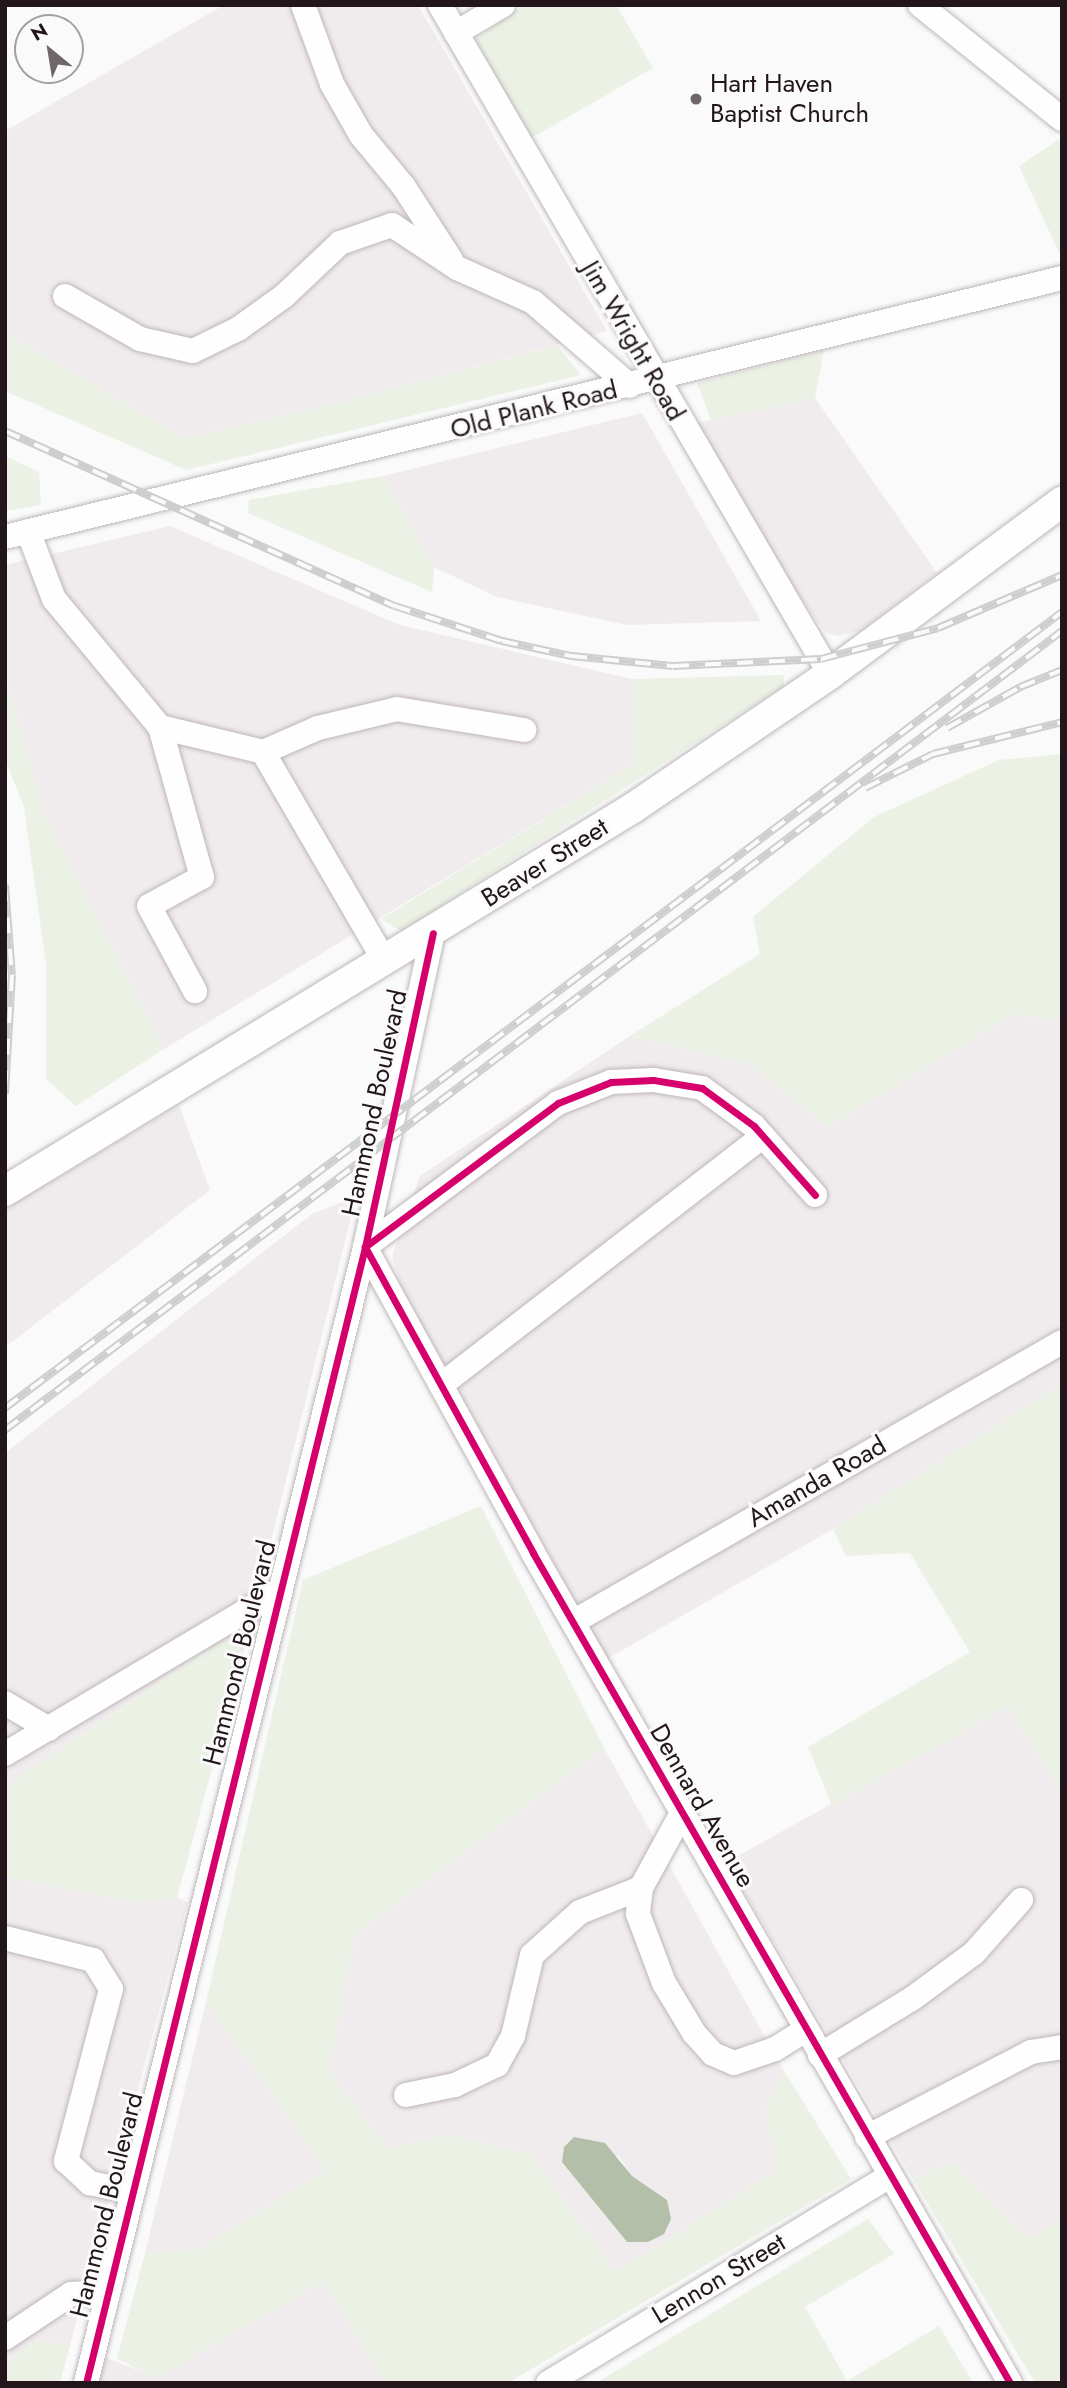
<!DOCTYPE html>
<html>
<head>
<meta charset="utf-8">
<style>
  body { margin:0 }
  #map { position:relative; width:1067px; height:2388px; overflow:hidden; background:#fafafa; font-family:Jost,sans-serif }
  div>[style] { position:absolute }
  .built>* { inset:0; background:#f0ebed }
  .green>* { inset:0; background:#ebf1e5 }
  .water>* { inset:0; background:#b3bfa8 }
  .roads { filter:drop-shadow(0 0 2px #bdb6b9) drop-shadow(0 0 2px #bdb6b9) }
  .minor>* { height:24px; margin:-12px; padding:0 12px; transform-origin:12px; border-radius:12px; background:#fefefe }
  .major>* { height:30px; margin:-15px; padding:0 15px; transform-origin:15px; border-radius:15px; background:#fefefe }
  .rail>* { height:8px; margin-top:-4px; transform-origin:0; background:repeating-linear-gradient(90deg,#fafafa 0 16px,#cfcecf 0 32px); box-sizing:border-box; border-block:2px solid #cfcecf }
  .cycleway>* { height:7px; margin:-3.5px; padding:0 3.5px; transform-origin:3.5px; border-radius:3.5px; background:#d6006c }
  .dots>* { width:19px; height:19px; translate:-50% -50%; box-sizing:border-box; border:4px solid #fafafa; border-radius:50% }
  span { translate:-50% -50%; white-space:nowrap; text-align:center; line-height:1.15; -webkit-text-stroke:6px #fafafa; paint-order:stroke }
  .poi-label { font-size:26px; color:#22161b }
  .left { translate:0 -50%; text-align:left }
  .street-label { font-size:26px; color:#22161b }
  .frame { position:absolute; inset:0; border:7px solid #22161b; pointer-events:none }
  .north { position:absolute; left:14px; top:14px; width:70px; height:70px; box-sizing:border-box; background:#fafafa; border:2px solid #a49fa1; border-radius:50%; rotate:330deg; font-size:19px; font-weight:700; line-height:28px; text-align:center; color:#22161b }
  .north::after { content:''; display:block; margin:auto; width:24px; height:32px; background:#6e6669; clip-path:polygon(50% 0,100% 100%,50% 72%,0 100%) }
</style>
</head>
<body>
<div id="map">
  <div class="built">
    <i style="clip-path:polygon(224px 5px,418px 5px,607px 331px,340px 403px,184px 438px,5px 333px,5px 131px)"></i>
    <i style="clip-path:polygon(815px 398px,937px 573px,860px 631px,837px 636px,825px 632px,784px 574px,696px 423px)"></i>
    <i style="clip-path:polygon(642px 413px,761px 621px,627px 625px,497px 597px,434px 567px,383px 476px)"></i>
    <i style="clip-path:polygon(170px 526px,400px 625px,632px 679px,632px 765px,164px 1049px,44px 814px,5px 674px,5px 565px)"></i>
    <i style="clip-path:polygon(1014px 1014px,1053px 1021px,1062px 1016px,1062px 1384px,833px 1529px,607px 1659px,401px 1287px,392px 1256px,420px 1176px,630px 1036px,750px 1064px,828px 1127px)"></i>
    <i style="clip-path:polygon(179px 1105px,210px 1190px,5px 1347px,5px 1209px)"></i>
    <i style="clip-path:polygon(356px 1197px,243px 1654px,232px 1638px,192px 1660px,5px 1787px,5px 1453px,312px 1214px)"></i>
    <i style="clip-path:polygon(1008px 1706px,1062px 1794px,1062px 2219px,1028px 2238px,951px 2162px,913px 2179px,727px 1862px)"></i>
    <i style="clip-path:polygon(evenodd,604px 1748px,784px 2071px,766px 2106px,776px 2171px,616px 2272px,530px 2154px,447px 2135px,388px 2148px,329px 2071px,355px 1935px,604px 1748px,574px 2137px,619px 2157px,632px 2176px,667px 2200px,648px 2242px,627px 2242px,563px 2162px,564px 2147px,574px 2137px)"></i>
    <i style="clip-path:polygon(5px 1876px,137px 1903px,177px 1898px,188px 1902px,70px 2345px,37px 2341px,5px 2363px)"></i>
    <i style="clip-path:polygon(206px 2002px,326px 2170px,199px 2249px,145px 2253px)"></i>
    <i style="clip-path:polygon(323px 2282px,386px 2383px,95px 2383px,102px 2356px,156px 2377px)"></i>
  </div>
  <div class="green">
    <i style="clip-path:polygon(524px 5px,616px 5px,653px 68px,528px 140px,476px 39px)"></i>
    <i style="clip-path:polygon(1058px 140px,1062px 142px,1062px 259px,1019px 166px)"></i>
    <i style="clip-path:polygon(5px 333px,184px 438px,340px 403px,557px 345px,581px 375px,186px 470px,5px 391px)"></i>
    <i style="clip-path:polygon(824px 350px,815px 398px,711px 420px,697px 383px)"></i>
    <i style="clip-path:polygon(5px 456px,39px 472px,41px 505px,5px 511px)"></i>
    <i style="clip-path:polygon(383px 476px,434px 567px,432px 592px,248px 513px,249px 500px)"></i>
    <i style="clip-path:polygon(5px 674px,44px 814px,164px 1049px,76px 1106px,46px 1079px,46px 964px,24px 807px,5px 759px)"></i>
    <i style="clip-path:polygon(784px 675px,784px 686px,401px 931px,381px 919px,632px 765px,632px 679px)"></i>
    <i style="clip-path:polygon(1062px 754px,1062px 1016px,1054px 1021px,1014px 1014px,828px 1127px,750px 1064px,630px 1036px,760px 954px,753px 917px,874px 817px,999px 760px)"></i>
    <i style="clip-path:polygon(1062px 1384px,1062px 1794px,1008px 1706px,832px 1806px,808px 1747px,970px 1652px,910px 1553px,846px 1556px,833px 1529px)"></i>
    <i style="clip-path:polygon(481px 1506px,604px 1748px,355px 1935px,329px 2071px,388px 2148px,447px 2135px,530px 2154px,616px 2272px,776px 2171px,766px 2106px,784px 2071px,851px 2179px,508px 2383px,386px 2383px,323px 2282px,156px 2378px,117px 2359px,145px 2253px,199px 2249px,326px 2170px,206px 2002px,303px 1580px)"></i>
    <i style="clip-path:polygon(232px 1638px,243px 1654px,177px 1898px,137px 1903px,5px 1876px,5px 1787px,192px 1660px)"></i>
    <i style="clip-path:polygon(951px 2162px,1028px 2238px,1062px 2219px,1062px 2383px,1035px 2383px,913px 2179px)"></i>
    <i style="clip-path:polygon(868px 2219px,894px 2254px,805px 2307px,847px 2381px,939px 2326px,973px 2383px,596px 2383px)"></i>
    <i style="clip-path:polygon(37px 2341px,70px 2345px,60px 2383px,5px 2383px,5px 2363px)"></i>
  </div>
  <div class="water">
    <i style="clip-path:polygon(574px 2137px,605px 2143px,632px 2176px,667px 2200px,671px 2219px,664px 2234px,648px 2242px,627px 2242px,562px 2162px,564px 2147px)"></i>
  </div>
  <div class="roads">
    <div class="minor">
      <i style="left:303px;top:5px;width:84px;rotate:69.8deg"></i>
      <i style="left:332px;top:84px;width:59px;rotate:60.4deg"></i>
      <i style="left:361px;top:135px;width:67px;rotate:50.4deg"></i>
      <i style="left:404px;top:187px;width:87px;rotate:57.2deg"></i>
      <i style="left:440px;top:5px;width:774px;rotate:59.76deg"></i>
      <i style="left:920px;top:5px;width:182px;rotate:38.8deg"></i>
      <i style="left:456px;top:33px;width:55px;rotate:-30.8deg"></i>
      <i style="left:65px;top:296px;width:86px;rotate:29.8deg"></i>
      <i style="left:140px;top:339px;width:54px;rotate:12.8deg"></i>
      <i style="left:193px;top:351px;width:50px;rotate:-26.1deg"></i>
      <i style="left:238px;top:329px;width:57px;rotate:-35.7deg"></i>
      <i style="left:284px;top:296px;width:77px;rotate:-43.4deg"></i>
      <i style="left:340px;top:243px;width:55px;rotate:-19.1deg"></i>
      <i style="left:392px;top:225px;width:78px;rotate:33.5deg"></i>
      <i style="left:457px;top:268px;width:83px;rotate:24.1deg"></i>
      <i style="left:533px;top:302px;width:128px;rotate:40.9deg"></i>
      <i style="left:28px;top:531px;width:73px;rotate:69.1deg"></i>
      <i style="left:54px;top:599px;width:166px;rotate:50.4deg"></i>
      <i style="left:160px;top:727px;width:106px;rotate:13.6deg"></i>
      <i style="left:263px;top:752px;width:243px;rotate:59.8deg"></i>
      <i style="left:5px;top:537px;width:1088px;rotate:-13.77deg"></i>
      <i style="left:160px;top:727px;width:156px;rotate:74.4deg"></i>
      <i style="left:202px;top:877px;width:60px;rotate:151.3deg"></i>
      <i style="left:149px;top:906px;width:97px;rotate:61.6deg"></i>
      <i style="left:263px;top:752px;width:60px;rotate:-23.6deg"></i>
      <i style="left:318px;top:728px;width:81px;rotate:-13.5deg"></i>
      <i style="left:397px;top:709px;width:129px;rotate:9.4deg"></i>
      <i style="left:815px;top:1195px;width:92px;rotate:-131.5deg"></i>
      <i style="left:754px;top:1126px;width:64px;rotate:-143.8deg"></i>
      <i style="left:702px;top:1088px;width:50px;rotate:-170.7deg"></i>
      <i style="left:653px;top:1080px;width:42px;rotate:177.3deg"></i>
      <i style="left:611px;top:1082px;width:57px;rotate:158.4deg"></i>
      <i style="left:558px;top:1103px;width:241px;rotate:143.3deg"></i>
      <i style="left:365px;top:1247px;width:349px;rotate:61.2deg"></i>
      <i style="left:533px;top:1553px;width:957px;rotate:60.11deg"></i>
      <i style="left:441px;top:1385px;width:407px;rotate:-37.7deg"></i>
      <i style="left:573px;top:1622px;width:563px;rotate:-29.8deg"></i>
      <i style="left:5px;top:1703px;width:51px;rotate:30.6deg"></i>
      <i style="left:5px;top:1754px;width:315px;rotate:-30.7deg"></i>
      <i style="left:682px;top:1813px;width:85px;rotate:118.7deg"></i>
      <i style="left:641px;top:1888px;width:26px;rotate:97deg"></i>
      <i style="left:638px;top:1914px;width:74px;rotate:69.4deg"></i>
      <i style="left:664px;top:1983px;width:58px;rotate:59deg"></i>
      <i style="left:694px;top:2033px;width:28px;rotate:48deg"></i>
      <i style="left:713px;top:2054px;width:23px;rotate:23deg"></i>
      <i style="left:734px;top:2063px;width:43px;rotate:-18.9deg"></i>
      <i style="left:775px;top:2049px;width:36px;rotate:-32deg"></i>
      <i style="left:5px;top:1938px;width:91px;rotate:14deg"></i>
      <i style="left:93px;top:1960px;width:34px;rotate:58deg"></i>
      <i style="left:111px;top:1989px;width:178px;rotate:104.7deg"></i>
      <i style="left:66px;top:2161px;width:33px;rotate:43deg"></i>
      <i style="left:90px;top:2183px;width:43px;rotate:12.1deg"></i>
      <i style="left:820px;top:2055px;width:109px;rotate:-31.5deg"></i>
      <i style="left:913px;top:1998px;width:76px;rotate:-36.4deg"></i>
      <i style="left:974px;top:1953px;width:71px;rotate:-48.4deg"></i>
      <i style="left:406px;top:2095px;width:50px;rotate:-11.5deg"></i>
      <i style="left:455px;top:2085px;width:47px;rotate:-25.5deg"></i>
      <i style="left:497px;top:2065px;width:33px;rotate:-61deg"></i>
      <i style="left:513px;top:2036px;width:83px;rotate:-76.8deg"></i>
      <i style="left:532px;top:1955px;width:64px;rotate:-41.9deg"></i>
      <i style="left:580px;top:1912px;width:66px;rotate:-21.5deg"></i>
      <i style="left:867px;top:2137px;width:185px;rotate:-27.4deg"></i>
      <i style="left:1031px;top:2052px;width:31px;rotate:-9deg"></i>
      <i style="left:5px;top:2338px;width:79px;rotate:-33.7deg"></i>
      <i style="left:71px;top:2294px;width:37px;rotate:-3deg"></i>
      <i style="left:86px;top:2383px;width:1170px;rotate:-76.2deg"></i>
      <i style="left:365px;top:1247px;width:321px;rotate:-77.8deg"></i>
      <i style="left:548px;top:2383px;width:400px;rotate:-31.2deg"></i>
    </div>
    <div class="major">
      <i style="left:5px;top:1191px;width:736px;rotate:-31.38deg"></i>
      <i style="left:633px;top:808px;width:238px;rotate:-34.2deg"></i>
      <i style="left:830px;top:674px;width:289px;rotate:-36.6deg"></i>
    </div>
  </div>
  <div class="rail">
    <i style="left:5px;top:431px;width:427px;rotate:24.2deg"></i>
    <i style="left:395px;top:606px;width:113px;rotate:18.1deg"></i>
    <i style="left:502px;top:641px;width:71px;rotate:12.3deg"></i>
    <i style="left:571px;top:656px;width:102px;rotate:5.6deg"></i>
    <i style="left:673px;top:666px;width:148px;rotate:-2.7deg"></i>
    <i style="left:821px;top:659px;width:121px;rotate:-14.8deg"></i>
    <i style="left:938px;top:628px;width:135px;rotate:-23.1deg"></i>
    <i style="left:947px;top:728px;width:84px;rotate:-29.3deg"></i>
    <i style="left:1020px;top:687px;width:45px;rotate:-22deg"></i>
    <i style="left:865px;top:788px;width:76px;rotate:-26.6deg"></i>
    <i style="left:933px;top:754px;width:133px;rotate:-13.9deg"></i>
    <i style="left:5px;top:885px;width:90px;rotate:85.6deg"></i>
    <i style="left:12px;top:975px;width:119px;rotate:93.4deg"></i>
    <i style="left:5px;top:1408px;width:1323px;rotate:-36.98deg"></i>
    <i style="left:5px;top:1430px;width:1325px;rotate:-37.09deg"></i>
  </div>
  <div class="cycleway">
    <i style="left:815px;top:1195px;width:92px;rotate:-131.5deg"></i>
    <i style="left:754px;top:1126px;width:64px;rotate:-143.8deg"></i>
    <i style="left:702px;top:1088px;width:50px;rotate:-170.7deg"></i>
    <i style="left:653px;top:1080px;width:42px;rotate:177.3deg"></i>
    <i style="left:611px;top:1082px;width:57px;rotate:158.4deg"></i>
    <i style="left:558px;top:1103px;width:241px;rotate:143.3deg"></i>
    <i style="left:365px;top:1247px;width:349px;rotate:61.2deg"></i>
    <i style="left:533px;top:1553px;width:957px;rotate:60.11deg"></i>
    <i style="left:86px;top:2383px;width:1170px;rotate:-76.2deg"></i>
    <i style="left:365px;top:1247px;width:321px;rotate:-77.8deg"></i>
  </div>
  <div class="dots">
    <i style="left:696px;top:99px;background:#6e6669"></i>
  </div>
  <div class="poi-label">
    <span class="left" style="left:710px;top:99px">Hart Haven<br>Baptist Church</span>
  </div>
  <div class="street-label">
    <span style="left:633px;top:341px;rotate:60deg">Jim Wright Road</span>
    <span style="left:534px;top:410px;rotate:-14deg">Old Plank Road</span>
    <span style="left:545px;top:863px;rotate:-32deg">Beaver Street</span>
    <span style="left:375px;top:1103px;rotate:-78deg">Hammond Boulevard</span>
    <span style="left:817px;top:1482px;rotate:-30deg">Amanda Road</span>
    <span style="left:240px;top:1653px;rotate:-76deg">Hammond Boulevard</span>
    <span style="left:702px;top:1806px;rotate:60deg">Dennard Avenue</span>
    <span style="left:107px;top:2205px;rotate:-76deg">Hammond Boulevard</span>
    <span style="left:719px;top:2279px;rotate:-31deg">Lennon Street</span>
  </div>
  <div class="frame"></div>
  <div class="north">N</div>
</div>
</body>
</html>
